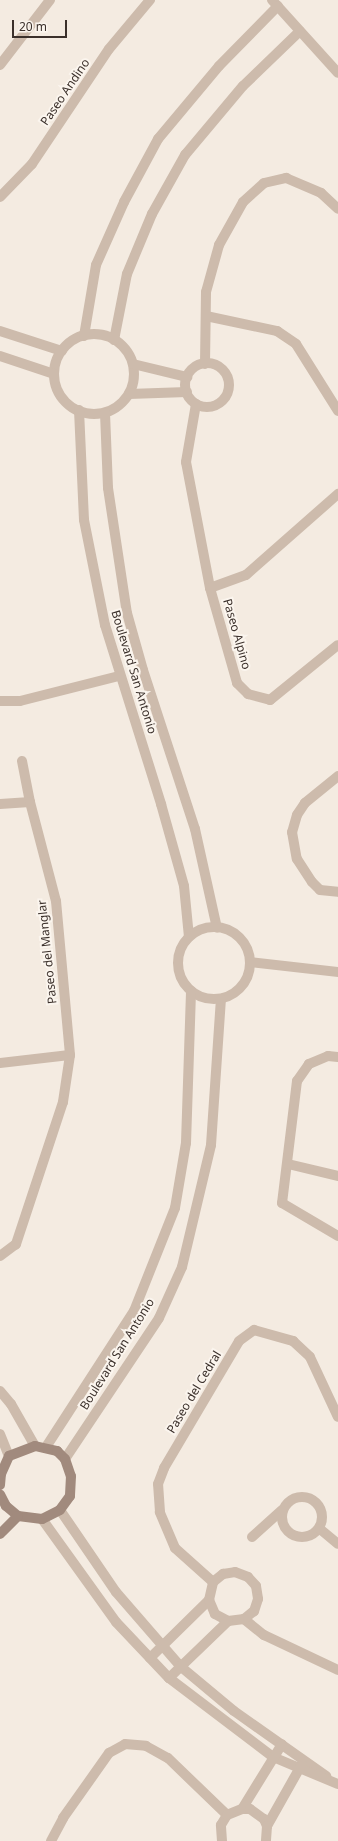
<!DOCTYPE html>
<html>
<head>
<meta charset="utf-8">
<style>
  body { margin:0 }
  #map { position:relative; width:338px; height:1841px; overflow:hidden; background:#f4ebe1; font-family:"Noto Sans",sans-serif }
  div>[style] { position:absolute }
  .street>* { height:10px; margin:-5px; padding:0 5px; transform-origin:5px; border-radius:5px; background:#cdbbac }
  .street>.ring { margin:-5px; padding:0; box-sizing:content-box; background:none; border:10px solid #cdbbac; border-radius:50% }
  .secondary>* { height:10px; margin:-5px; padding:0 5px; transform-origin:5px; border-radius:5px; background:#a18a7d }
  span { translate:-50% -50%; white-space:nowrap; text-align:center; line-height:1.15; -webkit-text-stroke:4px #fbf5ee; paint-order:stroke }
  .street-label { font-size:12px; color:#3b302b }
  .scale { position:absolute; left:12px; top:20px; width:55px; height:18px; box-sizing:border-box; border:2px solid #3b302b; border-top:0; padding-left:5px; font-size:12px; line-height:14px; white-space:nowrap; color:#3b302b; -webkit-text-stroke:3px #fbf5ee; paint-order:stroke }
</style>
</head>
<body>
<div id="map">
  <div class="street">
    <i style="left:272px;top:0;width:98px;rotate:47.9deg"></i>
    <i style="left:0;top:65px;width:82px;rotate:-52.4deg"></i>
    <i style="left:0;top:197px;width:46px;rotate:-45.9deg"></i>
    <i style="left:32px;top:164px;width:138px;rotate:-56.2deg"></i>
    <i style="left:109px;top:49px;width:64px;rotate:-50.1deg"></i>
    <i style="left:206px;top:316px;width:73px;rotate:11.9deg"></i>
    <i style="left:277px;top:331px;width:23px;rotate:34deg"></i>
    <i style="left:296px;top:344px;width:79px;rotate:57.9deg"></i>
    <i style="left:0;top:331px;width:65px;rotate:17.9deg"></i>
    <i class="ring" style="left:54px;top:334px;width:70px;height:70px"></i>
    <i style="left:84px;top:336px;width:72px;rotate:-80.4deg"></i>
    <i style="left:96px;top:265px;width:69px;rotate:-66deg"></i>
    <i style="left:124px;top:202px;width:72px;rotate:-61.6deg"></i>
    <i style="left:158px;top:139px;width:95px;rotate:-50.1deg"></i>
    <i style="left:219px;top:66px;width:84px;rotate:-45.5deg"></i>
    <i style="left:114px;top:340px;width:67px;rotate:-78.9deg"></i>
    <i style="left:127px;top:274px;width:65px;rotate:-67.4deg"></i>
    <i style="left:152px;top:214px;width:68px;rotate:-60.8deg"></i>
    <i style="left:185px;top:155px;width:90px;rotate:-50deg"></i>
    <i style="left:243px;top:86px;width:79px;rotate:-44deg"></i>
    <i style="left:0;top:356px;width:57px;rotate:18.4deg"></i>
    <i class="ring" style="left:185px;top:363px;width:34px;height:34px"></i>
    <i style="left:133px;top:364px;width:56px;rotate:13.5deg"></i>
    <i style="left:205px;top:364px;width:72px;rotate:-89.2deg"></i>
    <i style="left:206px;top:292px;width:49px;rotate:-74.5deg"></i>
    <i style="left:219px;top:245px;width:49px;rotate:-60.8deg"></i>
    <i style="left:243px;top:202px;width:28px;rotate:-42deg"></i>
    <i style="left:264px;top:183px;width:23px;rotate:-13deg"></i>
    <i style="left:286px;top:178px;width:38px;rotate:23deg"></i>
    <i style="left:321px;top:193px;width:23px;rotate:43deg"></i>
    <i style="left:129px;top:394px;width:58px;rotate:-2deg"></i>
    <i style="left:196px;top:404px;width:59px;rotate:99.8deg"></i>
    <i style="left:186px;top:462px;width:128px;rotate:79.2deg"></i>
    <i style="left:210px;top:588px;width:99px;rotate:74.1deg"></i>
    <i style="left:237px;top:683px;width:16px;rotate:45deg"></i>
    <i style="left:248px;top:694px;width:23px;rotate:15deg"></i>
    <i style="left:270px;top:700px;width:87px;rotate:-39deg"></i>
    <i style="left:79px;top:410px;width:110px;rotate:87.4deg"></i>
    <i style="left:84px;top:520px;width:107px;rotate:78.7deg"></i>
    <i style="left:105px;top:625px;width:188px;rotate:72.6deg"></i>
    <i style="left:161px;top:804px;width:85px;rotate:74.3deg"></i>
    <i style="left:184px;top:886px;width:51px;rotate:84.4deg"></i>
    <i style="left:105px;top:413px;width:75px;rotate:87.7deg"></i>
    <i style="left:108px;top:488px;width:126px;rotate:81.4deg"></i>
    <i style="left:127px;top:613px;width:59px;rotate:74.3deg"></i>
    <i style="left:143px;top:670px;width:167px;rotate:71.9deg"></i>
    <i style="left:195px;top:829px;width:101px;rotate:77.5deg"></i>
    <i style="left:210px;top:588px;width:38px;rotate:-20deg"></i>
    <i style="left:246px;top:575px;width:123px;rotate:-41.4deg"></i>
    <i style="left:0;top:701px;width:20px"></i>
    <i style="left:20px;top:701px;width:102px;rotate:-14.2deg"></i>
    <i style="left:22px;top:761px;width:42px;rotate:79deg"></i>
    <i style="left:338px;top:776px;width:43px;rotate:140.7deg"></i>
    <i style="left:305px;top:803px;width:14px;rotate:124deg"></i>
    <i style="left:297px;top:815px;width:18px;rotate:106deg"></i>
    <i style="left:292px;top:832px;width:27px;rotate:80deg"></i>
    <i style="left:297px;top:859px;width:27px;rotate:57deg"></i>
    <i style="left:312px;top:882px;width:11px;rotate:45deg"></i>
    <i style="left:320px;top:890px;width:18px;rotate:6deg"></i>
    <i style="left:0;top:804px;width:30px;rotate:-4deg"></i>
    <i style="left:30px;top:802px;width:102px;rotate:75.3deg"></i>
    <i style="left:56px;top:901px;width:155px;rotate:84.8deg"></i>
    <i style="left:70px;top:1055px;width:48px;rotate:98.5deg"></i>
    <i style="left:63px;top:1102px;width:150px;rotate:108.3deg"></i>
    <i style="left:16px;top:1244px;width:20px;rotate:143deg"></i>
    <i class="ring" style="left:178px;top:927px;width:62px;height:62px"></i>
    <i style="left:250px;top:962px;width:89px;rotate:6.5deg"></i>
    <i style="left:338px;top:1057px;width:10px;rotate:-174deg"></i>
    <i style="left:328px;top:1056px;width:21px;rotate:157deg"></i>
    <i style="left:309px;top:1064px;width:21px;rotate:125deg"></i>
    <i style="left:297px;top:1081px;width:123px;rotate:97deg"></i>
    <i style="left:282px;top:1203px;width:65px;rotate:30.5deg"></i>
    <i style="left:0;top:1063px;width:70px;rotate:-6.5deg"></i>
    <i style="left:288px;top:1164px;width:51px;rotate:13.5deg"></i>
    <i style="left:0;top:1391px;width:17px;rotate:50deg"></i>
    <i style="left:11px;top:1404px;width:48px;rotate:60.3deg"></i>
    <i style="left:0;top:1434px;width:24px;rotate:68deg"></i>
    <i style="left:46px;top:1447px;width:162px;rotate:-57.1deg"></i>
    <i style="left:134px;top:1311px;width:111px;rotate:-68.3deg"></i>
    <i style="left:175px;top:1208px;width:66px;rotate:-80.4deg"></i>
    <i style="left:186px;top:1143px;width:152px;rotate:-88.1deg"></i>
    <i style="left:65px;top:1459px;width:169px;rotate:-56.3deg"></i>
    <i style="left:159px;top:1318px;width:56px;rotate:-65.7deg"></i>
    <i style="left:182px;top:1267px;width:125px;rotate:-76.6deg"></i>
    <i style="left:211px;top:1145px;width:146px;rotate:-86.1deg"></i>
    <i class="ring" style="left:282px;top:1497px;width:30px;height:30px"></i>
    <i style="left:60px;top:1510px;width:99px;rotate:55.7deg"></i>
    <i style="left:116px;top:1592px;width:98px;rotate:49.1deg"></i>
    <i style="left:180px;top:1666px;width:70px;rotate:39.8deg"></i>
    <i style="left:234px;top:1711px;width:113px;rotate:35.2deg"></i>
    <i style="left:42px;top:1519px;width:127px;rotate:54.3deg"></i>
    <i style="left:116px;top:1622px;width:77px;rotate:46.6deg"></i>
    <i style="left:169px;top:1678px;width:131px;rotate:37.2deg"></i>
    <i style="left:273px;top:1757px;width:70px;rotate:22.6deg"></i>
    <i style="left:320px;top:1529px;width:23px;rotate:40deg"></i>
    <i style="left:252px;top:1537px;width:40px;rotate:-42deg"></i>
    <i style="left:213px;top:1582px;width:51px;rotate:-138.2deg"></i>
    <i style="left:175px;top:1548px;width:39px;rotate:-113deg"></i>
    <i style="left:160px;top:1512px;width:28px;rotate:-94deg"></i>
    <i style="left:158px;top:1484px;width:17px;rotate:-69deg"></i>
    <i style="left:164px;top:1468px;width:147px;rotate:-59.4deg"></i>
    <i style="left:239px;top:1341px;width:19px;rotate:-36deg"></i>
    <i style="left:254px;top:1330px;width:41px;rotate:15.8deg"></i>
    <i style="left:293px;top:1341px;width:23px;rotate:43deg"></i>
    <i style="left:310px;top:1357px;width:66px;rotate:65deg"></i>
    <i style="left:244px;top:1619px;width:26px;rotate:39deg"></i>
    <i style="left:264px;top:1635px;width:82px;rotate:25.3deg"></i>
    <i style="left:150px;top:1658px;width:83px;rotate:-44.5deg"></i>
    <i style="left:209px;top:1600px;width:18px;rotate:-77deg"></i>
    <i style="left:213px;top:1582px;width:13px;rotate:-39deg"></i>
    <i style="left:223px;top:1574px;width:12px;rotate:-9deg"></i>
    <i style="left:235px;top:1572px;width:14px;rotate:21deg"></i>
    <i style="left:248px;top:1577px;width:12px;rotate:48deg"></i>
    <i style="left:256px;top:1586px;width:13px;rotate:81deg"></i>
    <i style="left:258px;top:1599px;width:13px;rotate:108deg"></i>
    <i style="left:254px;top:1611px;width:13px;rotate:141deg"></i>
    <i style="left:244px;top:1619px;width:16px;rotate:173deg"></i>
    <i style="left:228px;top:1621px;width:15px;rotate:-152deg"></i>
    <i style="left:215px;top:1614px;width:15px;rotate:-113deg"></i>
    <i style="left:169px;top:1678px;width:82px;rotate:-44deg"></i>
    <i style="left:242px;top:1809px;width:76px;rotate:-58.4deg"></i>
    <i style="left:267px;top:1826px;width:71px;rotate:-60.6deg"></i>
    <i style="left:51px;top:1841px;width:26px;rotate:-62deg"></i>
    <i style="left:63px;top:1818px;width:80px;rotate:-54.7deg"></i>
    <i style="left:109px;top:1753px;width:18px;rotate:-29deg"></i>
    <i style="left:125px;top:1744px;width:21px;rotate:5deg"></i>
    <i style="left:146px;top:1746px;width:25px;rotate:29deg"></i>
    <i style="left:168px;top:1758px;width:82px;rotate:44deg"></i>
    <i style="left:222px;top:1841px;width:16px;rotate:-94deg"></i>
    <i style="left:221px;top:1825px;width:12px;rotate:-59deg"></i>
    <i style="left:227px;top:1815px;width:16px;rotate:-22deg"></i>
    <i style="left:242px;top:1809px;width:8px"></i>
    <i style="left:250px;top:1809px;width:17px;rotate:36deg"></i>
    <i style="left:264px;top:1819px;width:8px;rotate:67deg"></i>
    <i style="left:267px;top:1826px;width:15px;rotate:94deg"></i>
  </div>
  <div class="secondary">
    <i style="left:0;top:1485px;width:11px;rotate:-85deg"></i>
    <i style="left:1px;top:1474px;width:20px;rotate:-66deg"></i>
    <i style="left:9px;top:1456px;width:28px;rotate:-21deg"></i>
    <i style="left:35px;top:1446px;width:23px;rotate:13deg"></i>
    <i style="left:57px;top:1451px;width:11px;rotate:45deg"></i>
    <i style="left:65px;top:1459px;width:18px;rotate:71deg"></i>
    <i style="left:71px;top:1476px;width:20px;rotate:93deg"></i>
    <i style="left:70px;top:1496px;width:17px;rotate:126deg"></i>
    <i style="left:60px;top:1510px;width:20px;rotate:153deg"></i>
    <i style="left:42px;top:1519px;width:24px;rotate:-173deg"></i>
    <i style="left:18px;top:1516px;width:16px;rotate:-140deg"></i>
    <i style="left:6px;top:1506px;width:13px;rotate:-117deg"></i>
    <i style="left:0;top:1534px;width:25px;rotate:-45deg"></i>
  </div>
  <div class="street-label">
    <span style="left:65px;top:92px;rotate:-56deg">Paseo Andino</span>
    <span style="left:237px;top:634px;rotate:74deg">Paseo Alpino</span>
    <span style="left:134px;top:672px;rotate:73deg">Boulevard San Antonio</span>
    <span style="left:47px;top:952px;rotate:-96deg">Paseo del Manglar</span>
    <span style="left:117px;top:1354px;rotate:-58deg">Boulevard San Antonio</span>
    <span style="left:194px;top:1392px;rotate:-59deg">Paseo del Cedral</span>
  </div>
  <div class="scale">20 m</div>
</div>
</body>
</html>
